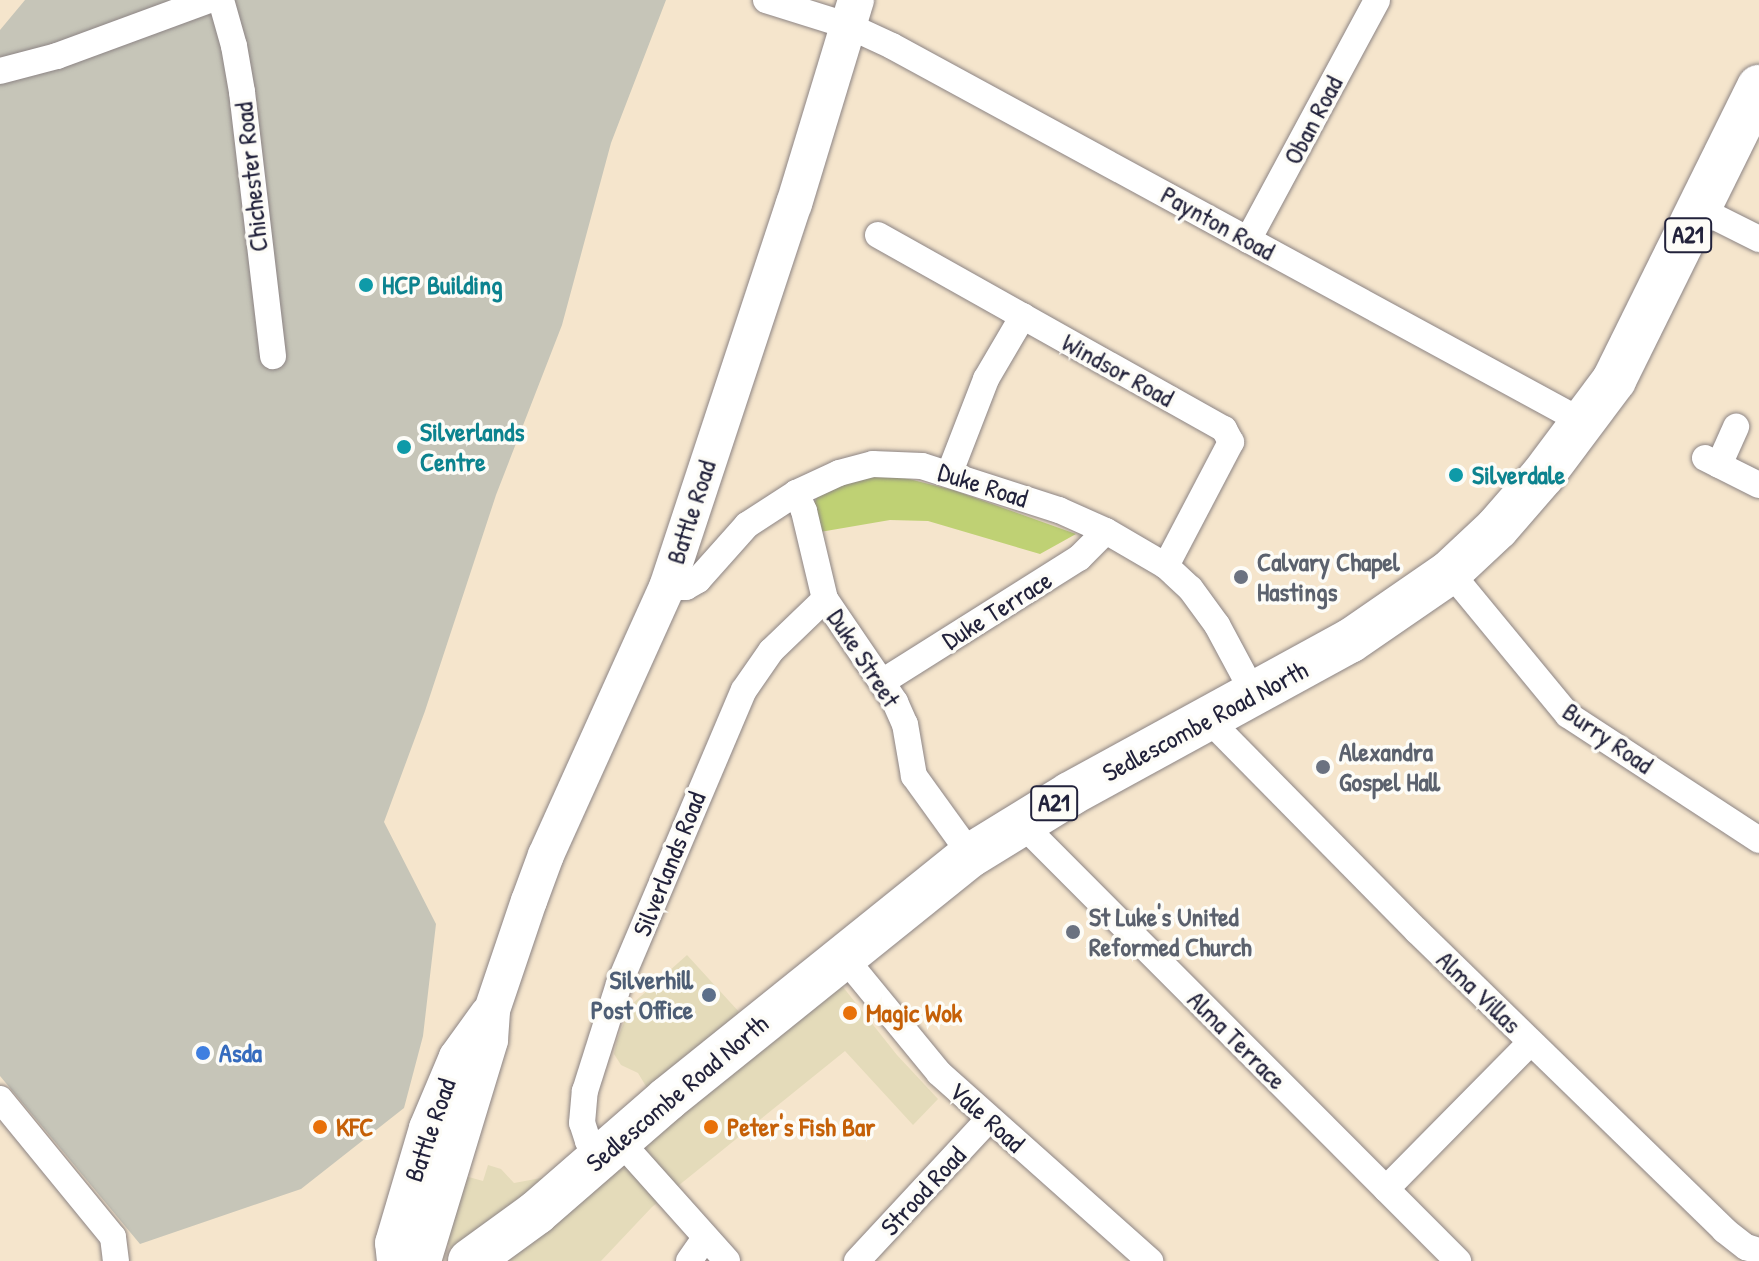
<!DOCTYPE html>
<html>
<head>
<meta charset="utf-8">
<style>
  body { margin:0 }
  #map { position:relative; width:1759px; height:1261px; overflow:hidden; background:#f5e5cc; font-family:"Patrick Hand",sans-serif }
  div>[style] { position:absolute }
  .built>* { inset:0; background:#e4dbba }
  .industrial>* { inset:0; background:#c6c5b8 }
  .green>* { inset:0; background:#bfd174 }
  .roads { filter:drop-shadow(0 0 2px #8c8484) drop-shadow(0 0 2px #8c8484) }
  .street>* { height:26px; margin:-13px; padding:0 13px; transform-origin:13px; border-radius:13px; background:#fff }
  .secondary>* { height:36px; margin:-18px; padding:0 18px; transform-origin:18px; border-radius:18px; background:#fff }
  .highway>* { height:44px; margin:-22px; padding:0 22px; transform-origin:22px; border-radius:22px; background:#fff }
  .dots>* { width:22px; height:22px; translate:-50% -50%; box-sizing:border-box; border:4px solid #fdfcf7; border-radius:50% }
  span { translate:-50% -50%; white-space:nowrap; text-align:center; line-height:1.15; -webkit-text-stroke:7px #fdfcf7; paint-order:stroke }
  .shield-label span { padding:2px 6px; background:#fdfcf7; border:2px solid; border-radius:6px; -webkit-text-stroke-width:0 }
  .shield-label { font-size:24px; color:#22223b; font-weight:700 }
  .street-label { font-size:26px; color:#22223b }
  .culture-label { font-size:26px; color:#0d838f; font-weight:700 }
  .left { translate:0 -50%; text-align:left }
  .worship-label { font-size:26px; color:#5b616d; font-weight:700 }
  .service-label { font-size:26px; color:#4e5e75; font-weight:700 }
  .right { translate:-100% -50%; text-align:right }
  .food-label { font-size:26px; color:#c56008; font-weight:700 }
  .shop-label { font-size:26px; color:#366cbe; font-weight:700 }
</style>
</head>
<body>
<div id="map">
  <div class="built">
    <i style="clip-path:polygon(687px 955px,740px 1013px,839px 982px,897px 1055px,938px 1099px,913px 1125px,845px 1051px,652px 1207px,601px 1261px,458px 1261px,447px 1242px,465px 1176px,483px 1181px,488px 1165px,501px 1169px,514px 1183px,552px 1176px,647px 1088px,638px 1073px,621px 1065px,614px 1054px,617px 1040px,631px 1005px)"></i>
  </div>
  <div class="industrial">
    <i style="clip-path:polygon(25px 0,666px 0,611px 143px,562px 325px,496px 495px,425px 711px,384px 822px,436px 924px,423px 1036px,404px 1108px,301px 1189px,140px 1244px,0 1076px,0 30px)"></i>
  </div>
  <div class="green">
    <i style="clip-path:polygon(897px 476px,953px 490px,1076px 534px,1040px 554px,928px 521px,890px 520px,820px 532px,813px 506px,818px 495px,859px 478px)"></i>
  </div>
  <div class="roads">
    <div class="street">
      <i style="left:221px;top:0;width:48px;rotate:74.2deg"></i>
      <i style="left:234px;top:46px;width:47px;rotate:80.1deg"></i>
      <i style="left:242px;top:92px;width:266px;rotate:83.3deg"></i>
      <i style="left:766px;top:0;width:87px;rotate:17.4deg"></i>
      <i style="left:849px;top:26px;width:47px;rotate:24.9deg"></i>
      <i style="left:892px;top:46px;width:789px;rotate:28.55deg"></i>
      <i style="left:0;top:71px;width:59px;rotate:-14.7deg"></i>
      <i style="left:57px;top:56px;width:162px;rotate:-20.2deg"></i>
      <i style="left:1701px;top:210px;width:65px;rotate:26.6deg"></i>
      <i style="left:878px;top:235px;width:397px;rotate:29.3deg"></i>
      <i style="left:1224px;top:429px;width:15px;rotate:62deg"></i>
      <i style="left:1231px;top:442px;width:140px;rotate:117.7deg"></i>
      <i style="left:1248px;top:240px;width:272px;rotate:-61.7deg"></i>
      <i style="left:1705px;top:458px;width:60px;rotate:26.6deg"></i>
      <i style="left:1719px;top:465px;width:42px;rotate:-65.9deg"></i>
      <i style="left:950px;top:472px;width:100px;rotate:-68.8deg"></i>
      <i style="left:986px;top:379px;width:73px;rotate:-59.6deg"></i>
      <i style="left:796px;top:493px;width:20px;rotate:66deg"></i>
      <i style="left:804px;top:511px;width:90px;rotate:76.6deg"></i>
      <i style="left:825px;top:599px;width:125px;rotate:55.8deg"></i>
      <i style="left:895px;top:702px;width:24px;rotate:66deg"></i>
      <i style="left:905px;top:724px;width:53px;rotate:80.2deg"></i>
      <i style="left:914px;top:776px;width:97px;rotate:54.2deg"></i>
      <i style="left:1450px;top:572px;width:185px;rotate:50.5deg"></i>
      <i style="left:1568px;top:715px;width:228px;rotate:33.2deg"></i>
      <i style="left:667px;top:587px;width:19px"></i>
      <i style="left:686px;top:587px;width:14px;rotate:-30deg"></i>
      <i style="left:698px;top:580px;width:74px;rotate:-48.3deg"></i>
      <i style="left:747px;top:525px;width:59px;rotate:-33.1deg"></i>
      <i style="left:796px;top:493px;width:47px;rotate:-24.9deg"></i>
      <i style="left:839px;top:473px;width:35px;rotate:-15deg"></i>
      <i style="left:873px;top:464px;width:49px;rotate:2.3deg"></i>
      <i style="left:922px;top:466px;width:144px;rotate:17.8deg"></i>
      <i style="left:1059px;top:510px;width:51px;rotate:24.1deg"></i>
      <i style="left:1106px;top:531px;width:69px;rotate:30.3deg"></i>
      <i style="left:1166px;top:566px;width:33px;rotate:43deg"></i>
      <i style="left:1190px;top:588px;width:46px;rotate:53.9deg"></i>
      <i style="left:1217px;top:625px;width:81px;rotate:61.8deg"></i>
      <i style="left:882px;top:682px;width:233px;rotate:-32.2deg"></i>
      <i style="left:1079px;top:558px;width:38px;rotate:-45deg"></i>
      <i style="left:1210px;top:721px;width:295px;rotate:45.4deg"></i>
      <i style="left:1417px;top:931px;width:429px;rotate:44.2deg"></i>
      <i style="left:1724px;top:1230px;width:28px;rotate:38deg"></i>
      <i style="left:1746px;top:1247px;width:14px;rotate:17deg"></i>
      <i style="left:1021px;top:823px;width:619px;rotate:45.07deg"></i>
      <i style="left:843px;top:956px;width:151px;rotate:50.6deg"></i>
      <i style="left:939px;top:1073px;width:283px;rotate:41.7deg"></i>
      <i style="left:0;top:1099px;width:178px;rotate:50.7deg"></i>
      <i style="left:113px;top:1237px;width:24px;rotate:83deg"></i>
      <i style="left:619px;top:1140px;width:162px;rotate:48.2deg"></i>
      <i style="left:600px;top:1156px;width:19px;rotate:-129deg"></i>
      <i style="left:588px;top:1141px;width:19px;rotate:-108deg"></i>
      <i style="left:582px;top:1123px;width:32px;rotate:-85deg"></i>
      <i style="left:585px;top:1091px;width:112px;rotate:-72.4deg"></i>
      <i style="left:619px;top:984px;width:319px;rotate:-67deg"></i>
      <i style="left:744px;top:690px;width:47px;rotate:-55.3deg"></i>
      <i style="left:771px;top:651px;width:75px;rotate:-43.9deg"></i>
      <i style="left:1386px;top:1189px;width:206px;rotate:-45.4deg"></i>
      <i style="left:689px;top:1261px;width:28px;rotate:-55deg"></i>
      <i style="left:857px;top:1261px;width:192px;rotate:-47.1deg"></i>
    </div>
    <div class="secondary">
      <i style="left:395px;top:1261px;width:18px;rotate:-96deg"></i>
      <i style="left:393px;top:1243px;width:120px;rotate:-73.5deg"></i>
      <i style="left:427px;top:1128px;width:77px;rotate:-67.1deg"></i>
      <i style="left:457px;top:1057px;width:53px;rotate:-54.2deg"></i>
      <i style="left:423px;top:1261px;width:231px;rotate:-73.1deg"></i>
      <i style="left:490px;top:1040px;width:30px;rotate:-86deg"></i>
      <i style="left:492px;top:1010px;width:115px;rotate:-71.3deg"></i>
      <i style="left:529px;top:901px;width:49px;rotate:-69.7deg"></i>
      <i style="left:546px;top:855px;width:294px;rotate:-65.7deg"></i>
      <i style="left:667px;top:587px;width:404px;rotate:-71.7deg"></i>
      <i style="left:794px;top:204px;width:213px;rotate:-73.1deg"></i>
    </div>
    <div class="highway">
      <i style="left:470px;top:1261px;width:82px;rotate:-36deg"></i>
      <i style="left:536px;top:1213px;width:174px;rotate:-41deg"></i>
      <i style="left:667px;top:1099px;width:390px;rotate:-38.8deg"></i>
      <i style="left:971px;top:855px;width:116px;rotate:-31.6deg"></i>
      <i style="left:1070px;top:794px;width:319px;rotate:-28.7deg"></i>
      <i style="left:1350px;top:641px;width:121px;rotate:-34.6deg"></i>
      <i style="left:1450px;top:572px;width:64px;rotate:-43.1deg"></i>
      <i style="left:1497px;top:528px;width:70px;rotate:-49deg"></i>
      <i style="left:1543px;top:475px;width:119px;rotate:-53.2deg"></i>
      <i style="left:1614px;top:380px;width:327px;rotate:-63.7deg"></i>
    </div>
  </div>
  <div class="dots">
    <i style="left:366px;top:285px;background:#0f9aa8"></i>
    <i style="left:404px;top:447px;background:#0f9aa8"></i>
    <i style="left:1456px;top:475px;background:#0f9aa8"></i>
    <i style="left:1241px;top:577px;background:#6b7280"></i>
    <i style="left:1323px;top:767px;background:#6b7280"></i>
    <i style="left:1073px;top:932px;background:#6b7280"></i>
    <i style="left:709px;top:995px;background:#5c6f8a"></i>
    <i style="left:850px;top:1013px;background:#e8710a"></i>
    <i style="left:203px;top:1053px;background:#3f7fe0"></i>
    <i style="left:320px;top:1127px;background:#e8710a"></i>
    <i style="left:711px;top:1127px;background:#e8710a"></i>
  </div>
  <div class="shield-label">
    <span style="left:1688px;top:235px">A21</span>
    <span style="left:1054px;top:803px">A21</span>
  </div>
  <div class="street-label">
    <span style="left:1313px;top:120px;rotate:-62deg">Oban Road</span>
    <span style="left:251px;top:177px;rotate:-96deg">Chichester Road</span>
    <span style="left:1218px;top:223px;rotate:29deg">Paynton Road</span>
    <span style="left:1118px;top:370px;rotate:29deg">Windsor Road</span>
    <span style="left:983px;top:485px;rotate:18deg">Duke Road</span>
    <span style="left:691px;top:512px;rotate:-72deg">Battle Road</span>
    <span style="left:997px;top:610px;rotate:-32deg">Duke Terrace</span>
    <span style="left:864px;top:658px;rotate:57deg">Duke Street</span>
    <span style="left:1205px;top:721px;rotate:-28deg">Sedlescombe Road North</span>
    <span style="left:1608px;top:738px;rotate:35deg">Burry Road</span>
    <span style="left:669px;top:864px;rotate:-68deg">Silverlands Road</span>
    <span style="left:1479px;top:992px;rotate:44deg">Alma Villas</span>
    <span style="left:1237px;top:1040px;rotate:45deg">Alma Terrace</span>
    <span style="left:677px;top:1093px;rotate:-40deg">Sedlescombe Road North</span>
    <span style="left:987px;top:1117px;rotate:42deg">Vale Road</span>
    <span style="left:430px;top:1130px;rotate:-71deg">Battle Road</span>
    <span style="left:923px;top:1191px;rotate:-47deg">Strood Road</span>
  </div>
  <div class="culture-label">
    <span class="left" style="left:382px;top:285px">HCP Building</span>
    <span class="left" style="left:420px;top:447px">Silverlands<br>Centre</span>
    <span class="left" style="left:1472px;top:475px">Silverdale</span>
  </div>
  <div class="worship-label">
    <span class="left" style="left:1257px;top:577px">Calvary Chapel<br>Hastings</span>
    <span class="left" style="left:1339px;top:767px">Alexandra<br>Gospel Hall</span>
    <span class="left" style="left:1089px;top:932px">St Luke's United<br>Reformed Church</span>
  </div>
  <div class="service-label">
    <span class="right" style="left:693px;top:995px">Silverhill<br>Post Office</span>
  </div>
  <div class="food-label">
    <span class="left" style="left:866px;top:1013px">Magic Wok</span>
    <span class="left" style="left:336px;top:1127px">KFC</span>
    <span class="left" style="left:727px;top:1127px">Peter's Fish Bar</span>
  </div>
  <div class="shop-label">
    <span class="left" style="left:219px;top:1053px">Asda</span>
  </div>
</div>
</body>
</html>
